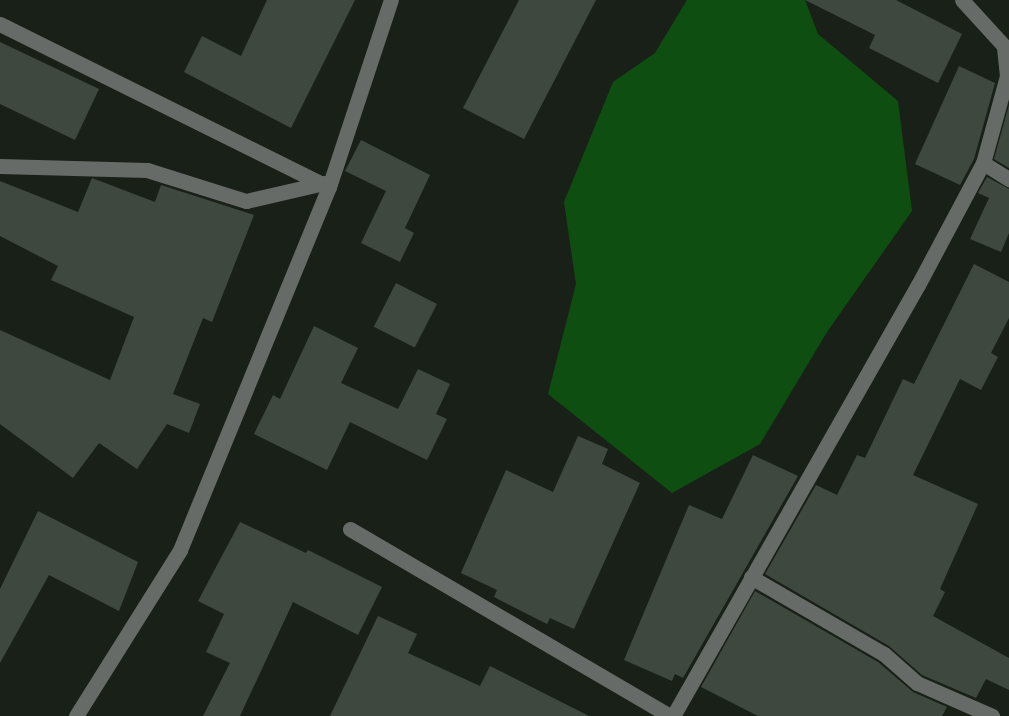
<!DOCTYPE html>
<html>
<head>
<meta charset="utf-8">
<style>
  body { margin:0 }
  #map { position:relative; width:1009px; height:716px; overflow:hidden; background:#192018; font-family:Ubuntu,sans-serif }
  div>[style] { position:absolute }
  .water>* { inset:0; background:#0e4f11 }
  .building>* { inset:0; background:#3f483f; transform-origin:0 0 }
  .minor>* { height:15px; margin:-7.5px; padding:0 7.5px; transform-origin:7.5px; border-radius:7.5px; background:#676b67 }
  span { translate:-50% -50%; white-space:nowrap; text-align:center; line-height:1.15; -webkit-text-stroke:5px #060906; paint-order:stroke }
</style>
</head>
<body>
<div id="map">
  <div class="water">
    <i style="clip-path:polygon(687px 0,805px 0,818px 34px,898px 101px,912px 211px,827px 332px,760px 444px,672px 493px,548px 394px,576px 284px,564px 202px,613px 82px,655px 53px)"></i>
  </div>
  <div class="building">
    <i style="clip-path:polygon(267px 0,355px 0,291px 128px,184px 72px,202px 36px,241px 56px)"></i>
    <i style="clip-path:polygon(519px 0,596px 0,524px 139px,463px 108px)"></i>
    <i style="clip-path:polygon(805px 0,896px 0,962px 34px,938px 83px,869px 48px,875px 35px)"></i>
    <i style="clip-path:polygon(0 42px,99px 89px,75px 140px,0 104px)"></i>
    <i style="clip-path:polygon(959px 66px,995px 83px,974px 159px,960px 185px,915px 164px)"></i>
    <i style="clip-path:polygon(1009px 105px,1009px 168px,994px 159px)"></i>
    <i style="clip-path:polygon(361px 140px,430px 175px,405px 228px,414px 233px,400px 262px,361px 243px,386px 191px,345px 171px)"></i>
    <i style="clip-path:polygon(987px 177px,1009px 189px,1009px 233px,1001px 252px,970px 239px,989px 198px,978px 193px)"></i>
    <i style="clip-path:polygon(92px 178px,155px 202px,161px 185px,254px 215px,212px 322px,203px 318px,173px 394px,200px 404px,189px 433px,167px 424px,137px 469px,99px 443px,73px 478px,0 424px,0 330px,110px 380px,134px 317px,51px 280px,58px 266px,0 236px,0 181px,78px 212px)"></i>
    <i style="clip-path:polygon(974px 264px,1009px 282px,1009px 318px,991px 353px,998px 357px,981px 390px,960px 379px,913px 475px,978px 504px,940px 589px,945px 592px,933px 616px,1009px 658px,1009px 690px,986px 679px,976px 698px,922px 675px,889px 646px,765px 574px,816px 485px,837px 495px,857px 455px,865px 458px,903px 379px,914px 384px)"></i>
    <i style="left:396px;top:283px;width:46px;height:49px;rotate:27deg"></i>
    <i style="clip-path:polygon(314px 326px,358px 348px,341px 383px,398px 409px,418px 369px,450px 384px,436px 414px,447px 419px,427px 460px,350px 422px,327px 470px,254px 434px,273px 395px,280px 399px)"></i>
    <i style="clip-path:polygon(578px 436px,608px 449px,602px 464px,640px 483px,574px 629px,550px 618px,547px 624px,494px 597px,497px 590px,461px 573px,506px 470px,553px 492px)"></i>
    <i style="clip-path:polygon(753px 455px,798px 476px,683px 678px,675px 674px,672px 681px,624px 660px,689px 505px,722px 519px)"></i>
    <i style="clip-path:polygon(38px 511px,138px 562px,119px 611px,49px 575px,0 663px,0 589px)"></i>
    <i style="clip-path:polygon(240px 522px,306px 553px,308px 550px,382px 587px,358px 635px,293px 602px,240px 716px,203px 716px,230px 663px,206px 652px,224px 614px,198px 601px)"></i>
    <i style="clip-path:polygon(755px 591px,878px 662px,913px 692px,947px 707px,942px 716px,758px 716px,701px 687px)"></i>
    <i style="clip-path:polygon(378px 616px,417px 634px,408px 653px,480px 686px,490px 666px,589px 716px,330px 716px)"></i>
  </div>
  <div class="minor">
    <i style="left:0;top:24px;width:367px;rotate:26.4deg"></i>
    <i style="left:983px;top:163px;width:31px;rotate:32deg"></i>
    <i style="left:0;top:166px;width:147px;rotate:1.6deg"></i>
    <i style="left:147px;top:170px;width:104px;rotate:17.4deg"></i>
    <i style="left:246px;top:201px;width:80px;rotate:-13deg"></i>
    <i style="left:350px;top:529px;width:371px;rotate:30.3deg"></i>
    <i style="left:751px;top:577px;width:154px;rotate:30.1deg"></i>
    <i style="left:884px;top:654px;width:44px;rotate:41.3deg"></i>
    <i style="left:917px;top:683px;width:82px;rotate:23.7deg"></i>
    <i style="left:76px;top:716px;width:196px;rotate:-57.9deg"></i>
    <i style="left:180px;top:550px;width:392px;rotate:-67.7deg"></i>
    <i style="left:329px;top:187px;width:197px;rotate:-71.7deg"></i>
    <i style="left:673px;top:716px;width:496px;rotate:-60.4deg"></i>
    <i style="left:918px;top:285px;width:138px;rotate:-62deg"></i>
    <i style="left:983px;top:163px;width:90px;rotate:-74.6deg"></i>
    <i style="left:1007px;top:76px;width:30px;rotate:-96deg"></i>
    <i style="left:1004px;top:46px;width:62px;rotate:-132.4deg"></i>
  </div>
</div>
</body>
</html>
